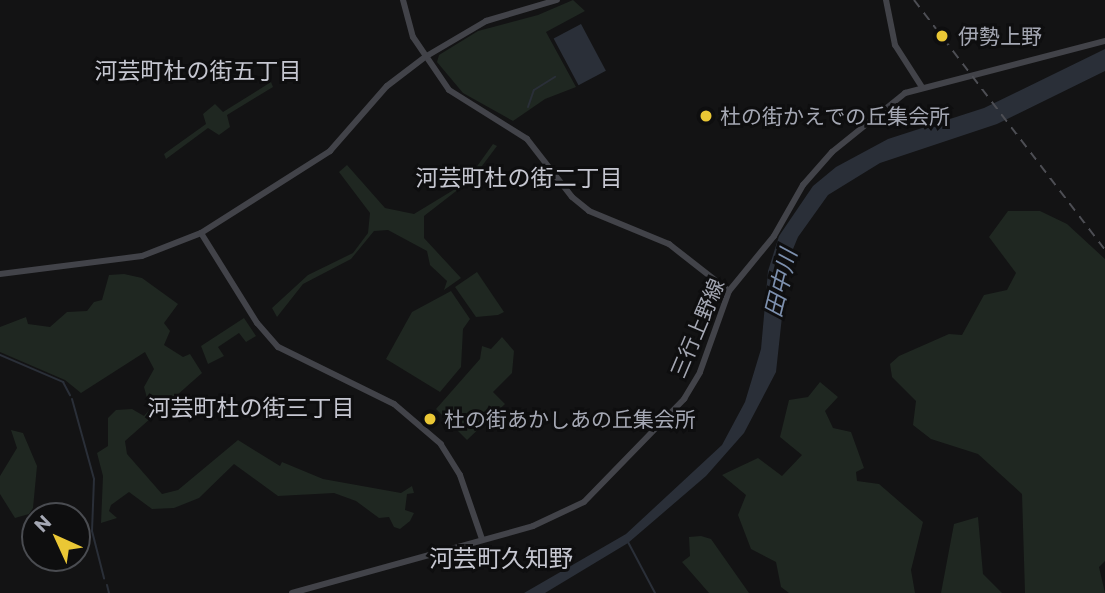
<!DOCTYPE html>
<html>
<head>
<meta charset="utf-8">
<style>
  body { margin:0 }
  #map { position:relative; width:1105px; height:593px; overflow:hidden; background:#131314; font-family:Commissioner,"Noto Sans JP",sans-serif }
  div>[style] { position:absolute }
  .green>* { inset:0; background:#1f2721 }
  .water>* { inset:0; background:#2a2f38; transform-origin:0 0 }
  .stream>* { height:2px; margin:-1px; padding:0 1px; transform-origin:1px; border-radius:1px; background:#2a2f38 }
  .secondary>* { height:6px; margin:-3px; padding:0 3px; transform-origin:3px; border-radius:3px; background:#424349 }
  .rail>* { height:2px; margin-top:-1px; transform-origin:0; background:repeating-linear-gradient(90deg,#4d4e54 0 9px,transparent 0 16px) }
  .dots>* { width:19px; height:19px; translate:-50% -50%; box-sizing:border-box; border:4px solid #0e0e0f; border-radius:50% }
  span { translate:-50% -50%; white-space:nowrap; text-align:center; line-height:1.15; -webkit-text-stroke:6px #0e0e0f; paint-order:stroke }
  .poi-label { font-size:21px; color:#a5a8b4 }
  .left { translate:0 -50%; text-align:left }
  .street-label { font-size:21px; color:#a5a8b4 }
  .neighbourhood-label { font-size:23px; color:#c6c7d1 }
  .water-label { font-size:23px; color:#7d90ae; font-style:italic }
  .quarter-label { font-size:24px; color:#c6c7d1 }
  .north { position:absolute; left:21px; top:502px; width:70px; height:70px; box-sizing:border-box; background:#0e0e0f; border:2px solid #4a4c51; border-radius:50%; rotate:315deg; font-size:19px; font-weight:700; line-height:28px; text-align:center; color:#a5a8b4 }
  .north::after { content:''; display:block; margin:auto; width:24px; height:32px; background:#eac735; clip-path:polygon(50% 0,100% 100%,50% 72%,0 100%) }
</style>
</head>
<body>
<div id="map">
  <div class="green">
    <i style="clip-path:polygon(573px 0,585px 11px,546px 32px,576px 87px,545px 99px,513px 121px,463px 93px,437px 62px,439px 55px,478px 31px,538px 15px)"></i>
    <i style="clip-path:polygon(271px 82px,273px 87px,227px 115px,230px 127px,219px 135px,208px 128px,166px 159px,164px 154px,206px 124px,203px 114px,215px 104px,223px 112px)"></i>
    <i style="clip-path:polygon(493px 144px,497px 146px,473px 178px,424px 216px,424px 238px,461px 278px,444px 290px,447px 281px,430px 265px,427px 251px,388px 230px,374px 231px,351px 259px,303px 284px,277px 317px,272px 308px,308px 275px,353px 253px,368px 233px,370px 213px,339px 172px,347px 165px,385px 208px,414px 214px,465px 183px)"></i>
    <i style="clip-path:polygon(1008px 211px,1040px 211px,1067px 224px,1105px 259px,1105px 561px,1099px 567px,1105px 593px,1025px 593px,1022px 494px,978px 454px,931px 439px,913px 425px,916px 401px,892px 377px,890px 364px,899px 356px,949px 334px,962px 335px,984px 295px,1007px 290px,1016px 273px,989px 237px)"></i>
    <i style="clip-path:polygon(477px 272px,504px 312px,498px 315px,476px 317px,455px 287px)"></i>
    <i style="clip-path:polygon(124px 274px,142px 278px,178px 304px,164px 323px,170px 331px,164px 345px,183px 357px,190px 354px,202px 373px,125px 441px,127px 454px,162px 494px,178px 490px,238px 440px,280px 466px,282px 462px,323px 479px,401px 493px,412px 486px,414px 493px,407px 494px,405px 510px,414px 513px,410px 521px,400px 529px,394px 527px,389px 517px,379px 518px,356px 501px,334px 493px,278px 496px,234px 464px,199px 498px,174px 508px,152px 509px,129px 492px,111px 505px,109px 511px,117px 518px,101px 523px,103px 476px,97px 453px,108px 446px,108px 418px,116px 410px,132px 409px,144px 416px,150px 409px,144px 387px,154px 369px,145px 352px,81px 393px,65px 380px,0 352px,0 327px,26px 317px,28px 324px,50px 327px,67px 312px,87px 311px,94px 302px,102px 300px,109px 275px)"></i>
    <i style="clip-path:polygon(451px 291px,470px 319px,463px 329px,461px 367px,440px 392px,386px 359px,412px 312px)"></i>
    <i style="clip-path:polygon(244px 318px,256px 336px,246px 342px,239px 333px,218px 347px,224px 356px,208px 364px,201px 346px)"></i>
    <i style="clip-path:polygon(502px 337px,514px 351px,512px 373px,493px 392px,505px 404px,467px 440px,436px 409px,480px 359px,482px 346px,491px 349px)"></i>
    <i style="clip-path:polygon(820px 382px,838px 397px,825px 411px,833px 428px,851px 432px,864px 468px,856px 472px,857px 481px,879px 484px,923px 522px,911px 570px,915px 593px,789px 593px,781px 587px,776px 562px,751px 549px,738px 515px,746px 495px,722px 475px,758px 458px,782px 476px,802px 455px,780px 437px,789px 400px,808px 397px)"></i>
    <i style="clip-path:polygon(11px 430px,23px 433px,37px 466px,33px 508px,29px 514px,15px 518px,0 494px,0 476px,17px 448px)"></i>
    <i style="clip-path:polygon(978px 517px,983px 574px,1002px 593px,941px 593px,954px 524px)"></i>
    <i style="clip-path:polygon(701px 536px,711px 539px,749px 593px,709px 593px,682px 562px,690px 556px,689px 537px)"></i>
  </div>
  <div class="water">
    <i style="left:581px;top:24px;width:53px;height:31px;rotate:62deg"></i>
    <i style="clip-path:polygon(1105px 49px,1105px 71px,997px 124px,880px 163px,828px 195px,798px 237px,788px 261px,776px 372px,744px 433px,706px 476px,628px 543px,545px 593px,524px 593px,626px 534px,722px 445px,745px 402px,761px 349px,768px 271px,779px 236px,813px 186px,836px 167px,888px 139px,984px 108px)"></i>
  </div>
  <div class="stream">
    <i style="left:528px;top:107px;width:18px;rotate:-71deg"></i>
    <i style="left:534px;top:90px;width:25px;rotate:-32deg"></i>
    <i style="left:0;top:355px;width:69px;rotate:23.2deg"></i>
    <i style="left:63px;top:382px;width:15px;rotate:62deg"></i>
    <i style="left:72px;top:399px;width:83px;rotate:74.6deg"></i>
    <i style="left:94px;top:479px;width:52px;rotate:92.2deg"></i>
    <i style="left:92px;top:531px;width:49px;rotate:75.7deg"></i>
    <i style="left:628px;top:542px;width:58px;rotate:62.1deg"></i>
    <i style="left:107px;top:585px;width:8px;rotate:76deg"></i>
  </div>
  <div class="secondary">
    <i style="left:403px;top:0;width:38px;rotate:75deg"></i>
    <i style="left:413px;top:37px;width:64px;rotate:55.8deg"></i>
    <i style="left:449px;top:90px;width:92px;rotate:32.1deg"></i>
    <i style="left:527px;top:139px;width:73px;rotate:52.2deg"></i>
    <i style="left:572px;top:197px;width:22px;rotate:39deg"></i>
    <i style="left:589px;top:211px;width:87px;rotate:22.4deg"></i>
    <i style="left:669px;top:244px;width:76px;rotate:38.1deg"></i>
    <i style="left:886px;top:0;width:46px;rotate:78.7deg"></i>
    <i style="left:895px;top:45px;width:50px;rotate:57.3deg"></i>
    <i style="left:0;top:274px;width:143px;rotate:-7.2deg"></i>
    <i style="left:142px;top:256px;width:63px;rotate:-21.3deg"></i>
    <i style="left:482px;top:539px;width:68px;rotate:-109deg"></i>
    <i style="left:460px;top:475px;width:36px;rotate:-122deg"></i>
    <i style="left:441px;top:444px;width:62px;rotate:-139.6deg"></i>
    <i style="left:394px;top:404px;width:129px;rotate:-153.8deg"></i>
    <i style="left:278px;top:347px;width:32px;rotate:-131deg"></i>
    <i style="left:257px;top:323px;width:106px;rotate:-121.9deg"></i>
    <i style="left:201px;top:233px;width:153px;rotate:-32.4deg"></i>
    <i style="left:330px;top:151px;width:86px;rotate:-48.8deg"></i>
    <i style="left:387px;top:86px;width:48px;rotate:-37.3deg"></i>
    <i style="left:425px;top:57px;width:71px;rotate:-30.5deg"></i>
    <i style="left:486px;top:21px;width:74px;rotate:-16.5deg"></i>
    <i style="left:292px;top:593px;width:250px;rotate:-15.5deg"></i>
    <i style="left:533px;top:526px;width:56px;rotate:-25.2deg"></i>
    <i style="left:584px;top:502px;width:144px;rotate:-45.8deg"></i>
    <i style="left:684px;top:399px;width:31px;rotate:-59deg"></i>
    <i style="left:700px;top:372px;width:86px;rotate:-70.3deg"></i>
    <i style="left:729px;top:291px;width:71px;rotate:-50.7deg"></i>
    <i style="left:774px;top:236px;width:59px;rotate:-60.4deg"></i>
    <i style="left:803px;top:185px;width:44px;rotate:-48.7deg"></i>
    <i style="left:832px;top:152px;width:94px;rotate:-38.9deg"></i>
    <i style="left:905px;top:93px;width:207px;rotate:-14.6deg"></i>
  </div>
  <div class="rail">
    <i style="left:914px;top:0;width:315px;rotate:52.6deg"></i>
  </div>
  <div class="dots">
    <i style="left:942px;top:36px;background:#eac735"></i>
    <i style="left:706px;top:116px;background:#eac735"></i>
    <i style="left:430px;top:419px;background:#eac735"></i>
  </div>
  <div class="poi-label">
    <span class="left" style="left:958px;top:36px">伊勢上野</span>
    <span class="left" style="left:720px;top:116px">杜の街かえでの丘集会所</span>
    <span class="left" style="left:444px;top:419px">杜の街あかしあの丘集会所</span>
  </div>
  <div class="street-label">
    <span style="left:697px;top:328px;rotate:-67deg">三行上野線</span>
  </div>
  <div class="neighbourhood-label">
    <span style="left:198px;top:70px">河芸町杜の街五丁目</span>
    <span style="left:519px;top:177px">河芸町杜の街二丁目</span>
    <span style="left:251px;top:407px">河芸町杜の街三丁目</span>
  </div>
  <div class="water-label">
    <span style="left:780px;top:283px;rotate:-76deg">田中川</span>
  </div>
  <div class="quarter-label">
    <span style="left:501px;top:558px">河芸町久知野</span>
  </div>
  <div class="north">N</div>
</div>
</body>
</html>
